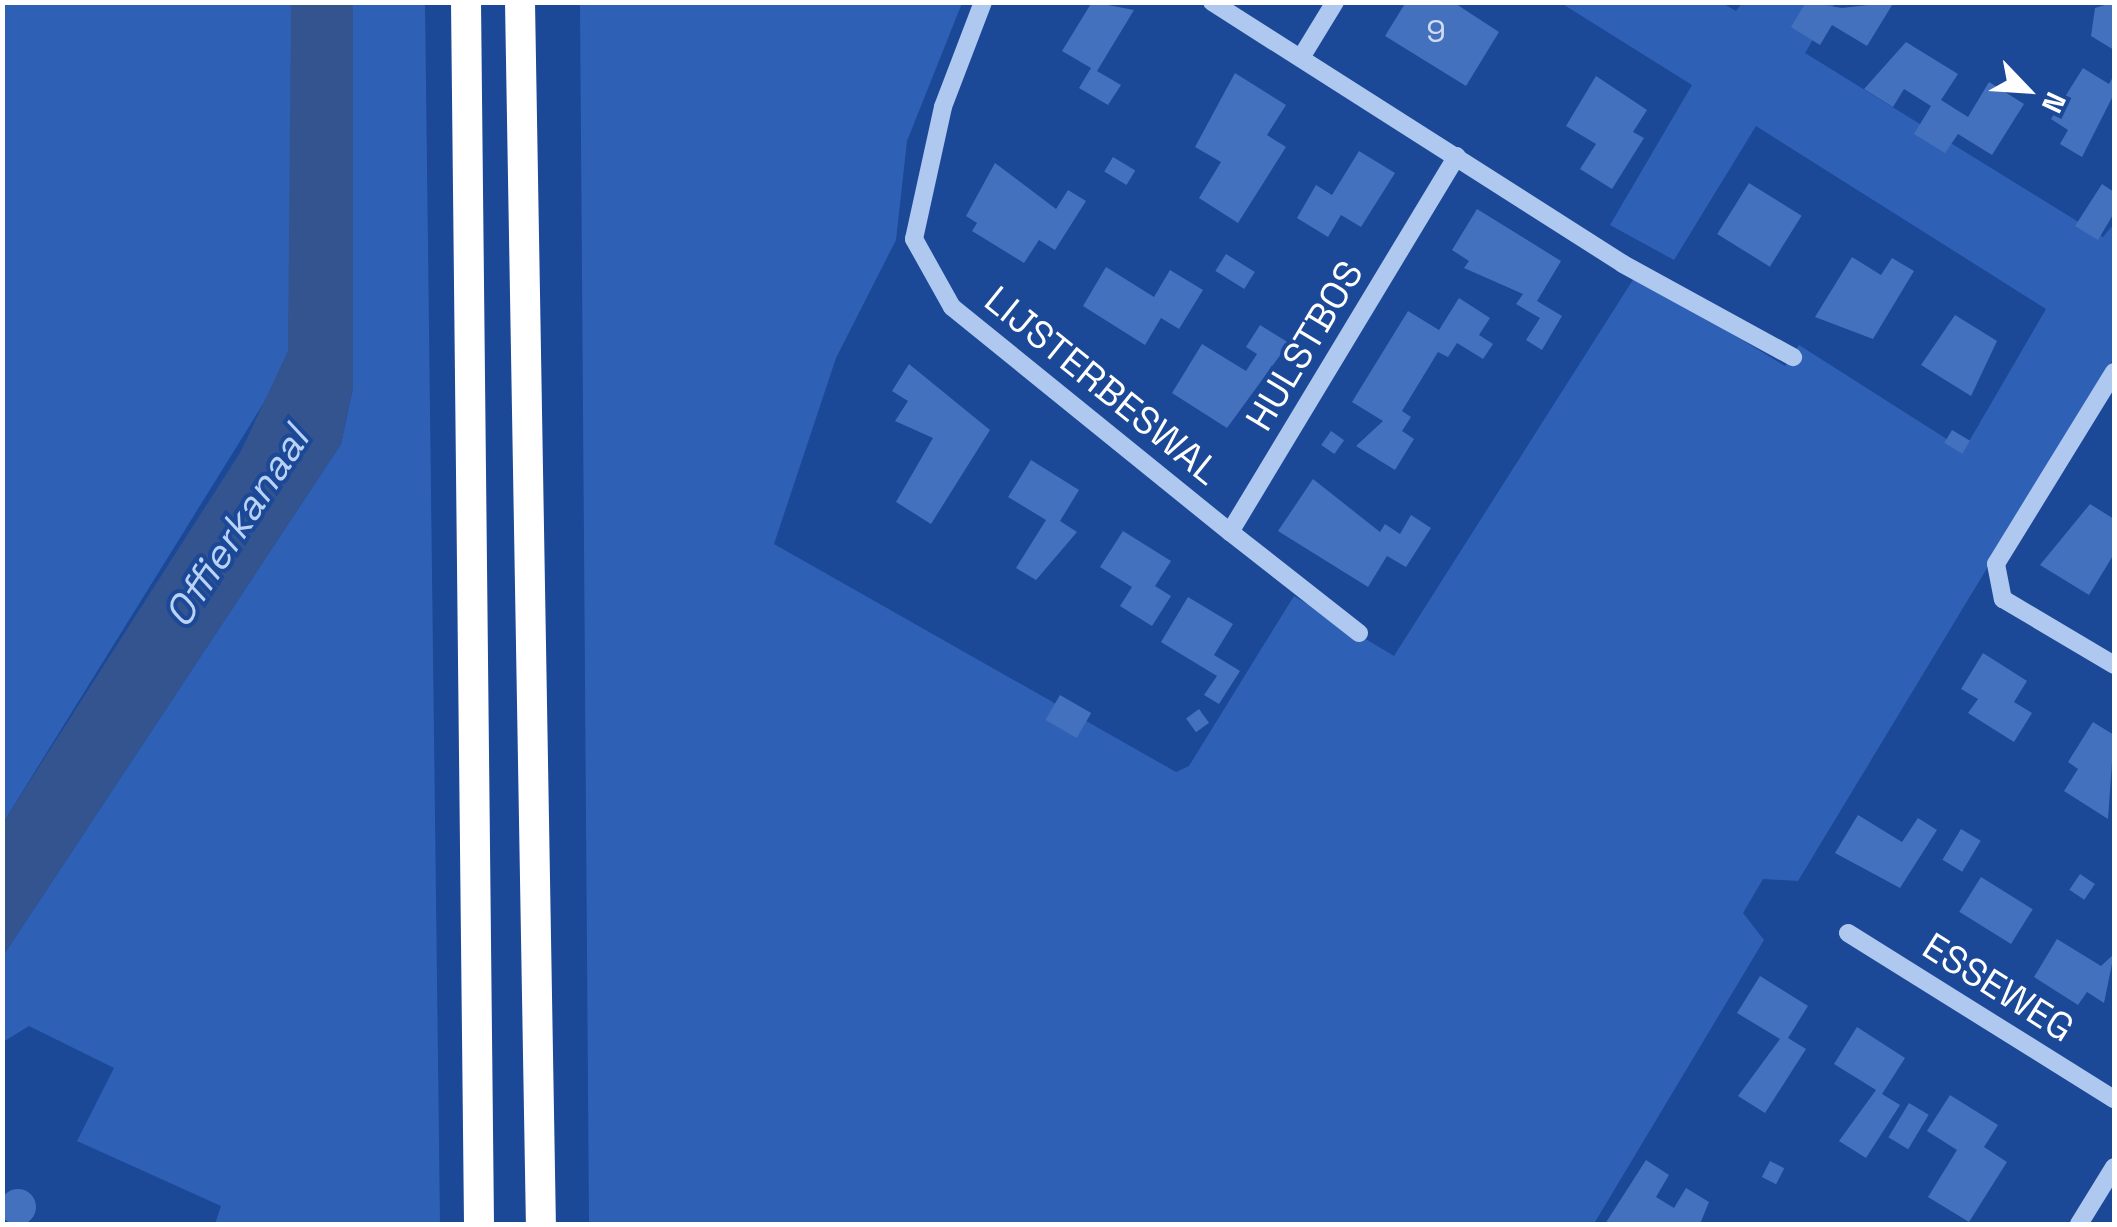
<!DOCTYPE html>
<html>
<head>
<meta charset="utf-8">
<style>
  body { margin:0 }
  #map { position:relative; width:2117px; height:1227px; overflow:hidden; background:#1b4897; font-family:"Space Grotesk",sans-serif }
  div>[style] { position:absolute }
  .green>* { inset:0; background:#2e61b5 }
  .water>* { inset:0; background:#34548f }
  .building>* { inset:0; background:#4471be; transform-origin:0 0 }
  .round { border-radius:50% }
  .minor>* { height:18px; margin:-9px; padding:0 9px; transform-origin:9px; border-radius:9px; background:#afc8f0 }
  .highway>* { height:30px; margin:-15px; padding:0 15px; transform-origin:15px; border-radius:15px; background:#fff }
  span { translate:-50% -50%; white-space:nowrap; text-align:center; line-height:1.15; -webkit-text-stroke:8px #1b4897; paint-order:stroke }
  .number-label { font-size:32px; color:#d0dcef }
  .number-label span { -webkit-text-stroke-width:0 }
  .street-label { font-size:38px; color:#fff }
  .water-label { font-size:40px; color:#bbd2f7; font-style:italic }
  .frame { position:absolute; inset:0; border:5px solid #fff; pointer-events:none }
  .north { position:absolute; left:1977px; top:40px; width:100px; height:100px; -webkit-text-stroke:8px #1b4897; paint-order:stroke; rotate:115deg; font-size:28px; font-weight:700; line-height:40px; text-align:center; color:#fff }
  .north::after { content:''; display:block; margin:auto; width:35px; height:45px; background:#fff; clip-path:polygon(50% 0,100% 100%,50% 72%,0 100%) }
</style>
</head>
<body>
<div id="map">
  <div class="green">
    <i style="clip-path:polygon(3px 3px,291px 3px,292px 194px,288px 351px,273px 388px,3px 823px)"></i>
    <i style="clip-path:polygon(353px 3px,425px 3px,440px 1224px,215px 1224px,221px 1206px,77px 1141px,114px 1068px,29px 1026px,3px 1042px,3px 956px,341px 444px,353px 388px)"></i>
    <i style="clip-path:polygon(580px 3px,962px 3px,907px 141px,896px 240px,836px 358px,774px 544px,1176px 772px,1189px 766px,1294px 596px,1394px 656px,1636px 275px,1785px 366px,1799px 345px,1964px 450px,2046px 309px,1756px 126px,1674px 260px,1610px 225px,1692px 85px,1561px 3px,1722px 3px,1736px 11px,1742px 3px,1835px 3px,1805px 53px,2103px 237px,2114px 224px,2114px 358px,1798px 881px,1763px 879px,1743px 913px,1764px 940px,1595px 1222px,589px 1224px)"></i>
  </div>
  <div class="water">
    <i style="clip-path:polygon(291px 3px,353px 3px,353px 388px,341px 444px,3px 956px,3px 823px,241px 451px,288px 351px)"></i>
  </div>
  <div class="building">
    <i style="clip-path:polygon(1092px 2px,1134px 10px,1097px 71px,1121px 85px,1108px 105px,1079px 88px,1091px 68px,1062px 51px)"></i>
    <i style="clip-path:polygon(1406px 2px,1453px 2px,1499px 32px,1466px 86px,1385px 36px)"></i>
    <i style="clip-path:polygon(1806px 2px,1842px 8px,1894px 2px,1867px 46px,1832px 25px,1820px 45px,1791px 27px)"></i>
    <i style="clip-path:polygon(2114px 2px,2114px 50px,2091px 36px,2095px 8px)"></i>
    <i style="clip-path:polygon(1906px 42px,1958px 74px,1941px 100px,1968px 117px,1989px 82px,2024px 104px,1992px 155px,1958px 134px,1945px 153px,1914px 134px,1931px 106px,1904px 89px,1893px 107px,1864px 89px)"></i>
    <i style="clip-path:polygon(2083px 68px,2109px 84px,2114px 75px,2114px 94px,2082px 157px,2060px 144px,2068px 130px,2051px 119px)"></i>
    <i style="clip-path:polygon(1235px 73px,1286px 105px,1267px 135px,1286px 147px,1238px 223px,1199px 198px,1221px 162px,1195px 147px)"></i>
    <i style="clip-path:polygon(1596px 76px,1647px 110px,1633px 132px,1644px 138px,1612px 189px,1580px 169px,1596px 144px,1566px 126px)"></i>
    <i style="clip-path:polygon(1359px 151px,1395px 173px,1361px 227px,1341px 215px,1328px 237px,1297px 218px,1316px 185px,1332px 195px)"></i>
    <i style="left:1113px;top:157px;width:26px;height:17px;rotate:31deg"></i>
    <i style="clip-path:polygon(995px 163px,1056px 209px,1068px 190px,1086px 201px,1055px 250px,1039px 240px,1024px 263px,972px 231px,977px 223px,966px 216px)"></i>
    <i style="left:1749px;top:183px;width:62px;height:60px;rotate:32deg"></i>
    <i style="clip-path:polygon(2102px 184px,2114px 192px,2114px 213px,2098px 240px,2075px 226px)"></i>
    <i style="clip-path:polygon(1477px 209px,1561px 261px,1537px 301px,1562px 316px,1542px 350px,1526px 340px,1540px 318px,1516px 304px,1523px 294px,1464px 268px,1469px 261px,1452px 250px)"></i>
    <i style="left:1226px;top:254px;width:34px;height:20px;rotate:32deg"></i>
    <i style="clip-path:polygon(1852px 257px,1881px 275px,1892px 258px,1914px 271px,1873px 339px,1815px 317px)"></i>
    <i style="clip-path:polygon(1106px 267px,1154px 297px,1170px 270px,1203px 290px,1179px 329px,1161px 318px,1145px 345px,1083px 306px)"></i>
    <i style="clip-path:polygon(1459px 298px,1490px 318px,1479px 335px,1493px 344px,1483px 359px,1457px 343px,1448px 357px,1438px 352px,1402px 411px,1411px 417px,1402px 431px,1414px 439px,1395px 470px,1356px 446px,1383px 421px,1352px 402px,1408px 311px,1439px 330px)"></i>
    <i style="clip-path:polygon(1955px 315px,1997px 341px,1971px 396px,1921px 365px)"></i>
    <i style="clip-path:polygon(1260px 325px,1289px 343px,1227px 428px,1172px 393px,1202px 344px,1246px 371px,1257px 354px,1246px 347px)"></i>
    <i style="clip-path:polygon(909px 364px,990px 430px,931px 524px,896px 502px,933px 438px,895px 421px,908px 401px,892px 391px)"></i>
    <i style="left:1952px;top:430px;width:21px;height:15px;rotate:31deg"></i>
    <i style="left:1331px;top:431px;width:16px;height:17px;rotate:35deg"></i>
    <i style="clip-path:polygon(1031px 460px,1079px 490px,1060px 521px,1077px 532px,1036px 580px,1016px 568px,1046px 520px,1008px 497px)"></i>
    <i style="clip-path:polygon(1313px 479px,1380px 532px,1385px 524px,1400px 534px,1411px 515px,1431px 528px,1406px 567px,1387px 556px,1368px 587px,1278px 531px)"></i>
    <i style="clip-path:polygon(2090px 504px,2114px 519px,2114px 554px,2089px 595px,2040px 565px)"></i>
    <i style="clip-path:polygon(1123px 531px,1171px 561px,1155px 586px,1171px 596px,1152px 626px,1120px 606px,1132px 587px,1100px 567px)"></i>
    <i style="clip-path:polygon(1188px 597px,1233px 624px,1214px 655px,1240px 671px,1219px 704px,1204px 695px,1217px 676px,1161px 642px)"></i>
    <i style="clip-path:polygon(1983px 653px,2027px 681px,2014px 702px,2032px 713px,2014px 742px,1968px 713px,1978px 699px,1961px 689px)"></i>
    <i style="left:1060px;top:695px;width:36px;height:29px;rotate:30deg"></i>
    <i style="left:1199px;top:709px;width:17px;height:16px;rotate:54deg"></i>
    <i style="clip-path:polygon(2093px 722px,2114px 735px,2108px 819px,2064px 791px,2078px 769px,2068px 762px)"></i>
    <i style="clip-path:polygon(1858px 815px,1902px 842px,1918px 818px,1937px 830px,1900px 888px,1835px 853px)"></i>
    <i style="left:1961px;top:829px;width:23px;height:36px;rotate:31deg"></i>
    <i style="left:2080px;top:874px;width:18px;height:19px;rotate:34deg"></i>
    <i style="left:1981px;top:877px;width:61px;height:41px;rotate:32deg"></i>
    <i style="clip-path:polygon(2057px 939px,2101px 966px,2114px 954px,2104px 1003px,2087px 992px,2078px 1005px,2034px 977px)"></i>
    <i style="clip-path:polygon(1760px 976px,1808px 1006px,1788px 1038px,1806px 1049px,1765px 1113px,1738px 1096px,1780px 1039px,1737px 1013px)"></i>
    <i style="clip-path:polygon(1857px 1027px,1905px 1058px,1882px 1094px,1900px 1105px,1866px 1158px,1839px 1141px,1876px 1090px,1834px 1064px)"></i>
    <i style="clip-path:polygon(1950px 1095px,1998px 1125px,1984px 1147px,2007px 1162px,1969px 1222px,1928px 1197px,1957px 1150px,1927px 1131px)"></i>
    <i style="left:1909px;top:1103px;width:23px;height:40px;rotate:31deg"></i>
    <i style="clip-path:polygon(1646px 1160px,1669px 1175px,1656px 1197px,1674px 1208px,1686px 1188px,1709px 1202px,1700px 1224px,1605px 1224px)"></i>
    <i style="left:1770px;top:1161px;width:16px;height:18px;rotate:27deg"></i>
    <i class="round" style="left:0;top:1189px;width:36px;height:36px"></i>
  </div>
  <div class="minor">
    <i style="left:983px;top:2px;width:112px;rotate:110.9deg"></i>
    <i style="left:943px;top:107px;width:135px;rotate:102.4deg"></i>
    <i style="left:914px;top:239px;width:78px;rotate:60.8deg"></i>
    <i style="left:952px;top:307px;width:358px;rotate:39deg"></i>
    <i style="left:1212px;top:2px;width:487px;rotate:32.5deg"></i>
    <i style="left:1623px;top:264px;width:194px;rotate:28.7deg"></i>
    <i style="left:1302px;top:56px;width:63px;rotate:-58.6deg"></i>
    <i style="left:2114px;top:372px;width:225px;rotate:121.6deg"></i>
    <i style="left:1996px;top:564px;width:36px;rotate:79deg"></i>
    <i style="left:2003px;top:599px;width:129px;rotate:30.7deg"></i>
    <i style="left:1359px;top:633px;width:164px;rotate:-141.9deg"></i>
    <i style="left:1230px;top:532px;width:439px;rotate:-58.9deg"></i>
    <i style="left:1848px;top:933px;width:314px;rotate:32deg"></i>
    <i style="left:2079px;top:1224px;width:67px;rotate:-58.4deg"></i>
  </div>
  <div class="highway">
    <i style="left:466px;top:2px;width:1222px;rotate:89.39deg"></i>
    <i style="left:520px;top:2px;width:1222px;rotate:89.02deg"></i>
  </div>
  <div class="number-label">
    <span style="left:1436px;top:31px">9</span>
  </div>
  <div class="street-label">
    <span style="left:1305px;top:346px;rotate:-59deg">HULSTBOS</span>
    <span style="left:1102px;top:386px;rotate:39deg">LIJSTERBESWAL</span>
    <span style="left:1998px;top:988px;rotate:32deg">ESSEWEG</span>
  </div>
  <div class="water-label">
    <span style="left:237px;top:527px;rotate:-57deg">Offierkanaal</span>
  </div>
  <div class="frame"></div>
  <div class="north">N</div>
</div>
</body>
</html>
